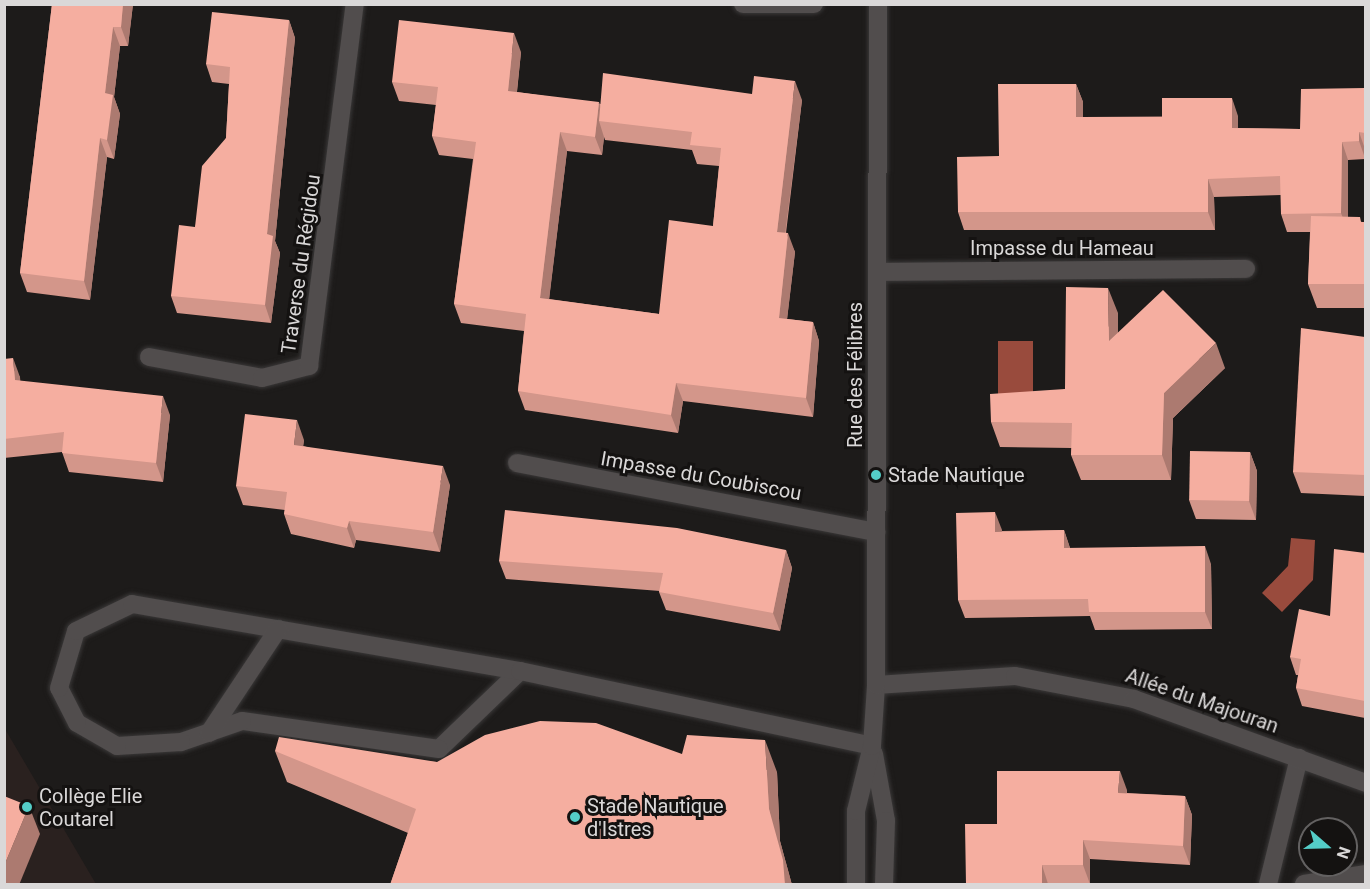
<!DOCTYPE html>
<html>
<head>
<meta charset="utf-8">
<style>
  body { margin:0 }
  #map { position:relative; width:1370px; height:889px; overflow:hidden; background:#1d1b1a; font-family:Roboto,sans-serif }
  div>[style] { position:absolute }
  .built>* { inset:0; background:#2a211f }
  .water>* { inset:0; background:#994b3d; transform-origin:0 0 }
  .roads { filter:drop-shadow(0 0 2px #3a3838) drop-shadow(0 0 2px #3a3838) }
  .lane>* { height:18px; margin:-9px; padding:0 9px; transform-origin:9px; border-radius:9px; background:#514d4d }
  .street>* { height:18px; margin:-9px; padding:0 9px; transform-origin:9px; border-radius:9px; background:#514d4d }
  .wall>* { inset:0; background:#d3968a }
  .shaded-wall>* { inset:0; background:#ac7a70 }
  .building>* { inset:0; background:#f5aea0; transform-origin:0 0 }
  .dots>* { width:16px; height:16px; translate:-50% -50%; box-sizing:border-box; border:3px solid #141211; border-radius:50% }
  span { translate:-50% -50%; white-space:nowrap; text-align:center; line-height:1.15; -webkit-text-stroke:6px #141211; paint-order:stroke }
  .street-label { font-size:20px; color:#dad8d8 }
  .poi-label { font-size:20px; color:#dad8d8 }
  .left { translate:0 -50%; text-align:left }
  .frame { position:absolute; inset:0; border:6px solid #dad8d8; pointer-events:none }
  .north { position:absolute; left:1298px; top:817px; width:60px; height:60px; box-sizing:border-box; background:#141211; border:2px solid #636161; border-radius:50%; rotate:110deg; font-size:16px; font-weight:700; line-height:24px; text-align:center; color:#dad8d8 }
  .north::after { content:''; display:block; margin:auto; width:21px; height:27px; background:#54cdc8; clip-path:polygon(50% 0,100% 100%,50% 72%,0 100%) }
</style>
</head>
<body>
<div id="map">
  <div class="built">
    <i style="clip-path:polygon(5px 729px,96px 884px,5px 884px)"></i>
  </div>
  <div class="water">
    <i style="left:998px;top:341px;width:35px;height:69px"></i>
    <i style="clip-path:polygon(1291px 538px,1315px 540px,1313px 580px,1282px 612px,1262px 593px,1288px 566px)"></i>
  </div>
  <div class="roads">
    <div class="lane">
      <i style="left:1268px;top:884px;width:130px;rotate:-76.2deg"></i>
      <i style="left:1304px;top:884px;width:63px;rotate:-9.2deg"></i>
    </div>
    <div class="street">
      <i style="left:743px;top:4px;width:71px"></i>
      <i style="left:878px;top:272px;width:368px;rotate:-0.5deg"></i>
      <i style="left:149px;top:357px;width:115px;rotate:10.5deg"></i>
      <i style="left:262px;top:378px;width:49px;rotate:-14.3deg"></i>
      <i style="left:309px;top:366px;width:365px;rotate:-82.8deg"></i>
      <i style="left:517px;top:463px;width:366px;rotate:10.9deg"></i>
      <i style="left:520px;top:671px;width:112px;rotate:136.1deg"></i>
      <i style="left:439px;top:749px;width:199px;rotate:-171.9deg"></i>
      <i style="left:242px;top:721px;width:65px;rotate:161deg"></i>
      <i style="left:181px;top:742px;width:64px;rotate:176.4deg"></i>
      <i style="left:117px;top:746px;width:46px;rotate:-150.1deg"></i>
      <i style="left:77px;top:723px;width:39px;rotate:-117deg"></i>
      <i style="left:59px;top:688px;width:59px;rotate:-73.4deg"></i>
      <i style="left:76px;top:631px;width:62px;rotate:-25.7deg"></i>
      <i style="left:132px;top:604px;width:394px;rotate:9.8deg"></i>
      <i style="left:520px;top:671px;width:360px;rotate:12deg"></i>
      <i style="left:876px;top:685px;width:139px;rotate:-3.7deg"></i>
      <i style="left:1015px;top:676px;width:121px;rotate:10.9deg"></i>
      <i style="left:1134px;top:699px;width:247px;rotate:19.9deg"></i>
      <i style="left:209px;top:733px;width:125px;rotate:-56.4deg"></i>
      <i style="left:874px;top:754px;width:68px;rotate:79.8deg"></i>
      <i style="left:886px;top:821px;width:63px;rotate:91.8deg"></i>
      <i style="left:856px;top:884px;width:73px;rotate:-90deg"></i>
      <i style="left:856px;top:811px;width:67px;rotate:-76.2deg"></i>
      <i style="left:872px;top:746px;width:61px;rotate:-86.2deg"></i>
      <i style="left:876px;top:685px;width:681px;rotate:-89.83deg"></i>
    </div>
  </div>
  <div class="wall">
    <i style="clip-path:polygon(52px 4px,133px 4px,128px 46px,120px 46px,114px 97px,120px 114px,114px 159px,107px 157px,90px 300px,27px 292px,20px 273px)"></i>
    <i style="clip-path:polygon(289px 20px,295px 38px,275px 241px,280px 253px,271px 323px,177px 313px,171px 296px,226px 138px,229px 84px,212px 82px,206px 64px)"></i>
    <i style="clip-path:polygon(evenodd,521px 52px,517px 92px,600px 104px,752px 94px,802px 100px,786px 233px,795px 252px,787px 319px,813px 322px,819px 341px,813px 417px,683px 401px,678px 433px,525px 410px,518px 391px,524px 331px,461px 323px,454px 304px,473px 159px,439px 155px,432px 136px,436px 105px,399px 101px,392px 82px,521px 52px,604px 137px,605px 140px,692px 150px,697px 164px,719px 166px,713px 226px,659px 314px,549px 299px,567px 151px,602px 155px,604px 137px)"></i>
    <i style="clip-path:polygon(1076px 84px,1083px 102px,1083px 117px,1238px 116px,1238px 128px,1300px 129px,1365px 88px,1365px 159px,1348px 160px,1348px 217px,1362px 222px,1365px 222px,1365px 308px,1317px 308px,1308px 284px,1310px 232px,1287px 232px,1281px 214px,1281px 195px,1214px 197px,1215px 230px,964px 230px,958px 212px,999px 156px)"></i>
    <i style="clip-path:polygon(1118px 313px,1118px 333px,1225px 368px,1173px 418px,1171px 480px,1081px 480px,1071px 455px,1072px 448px,1000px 447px,991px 422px,1065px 389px)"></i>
    <i style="clip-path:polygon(1365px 337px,1365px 496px,1301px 493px,1293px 472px)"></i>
    <i style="clip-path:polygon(4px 359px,20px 377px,20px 381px,170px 415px,163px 482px,69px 472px,62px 452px,4px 458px)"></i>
    <i style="clip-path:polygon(304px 440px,303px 446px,450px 485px,440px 552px,356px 540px,354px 548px,291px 534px,284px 514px,285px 510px,243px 505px,236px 486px)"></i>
    <i style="clip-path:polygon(1250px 452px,1257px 471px,1256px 520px,1196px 519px,1189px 500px)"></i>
    <i style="clip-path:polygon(1002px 530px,1002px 531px,1064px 530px,1070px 548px,1211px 564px,1212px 629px,1095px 630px,1090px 616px,965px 618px,958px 600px)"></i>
    <i style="clip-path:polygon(786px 550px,792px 568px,780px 631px,666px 610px,659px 592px,660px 591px,506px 579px,499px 561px)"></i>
    <i style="clip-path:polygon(1365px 553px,1365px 718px,1302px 706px,1296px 688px,1298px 675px,1296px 675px,1290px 657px,1330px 616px)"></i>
    <i style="clip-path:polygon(275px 751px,437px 762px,682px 754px,777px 772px,780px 841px,792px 885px,390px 885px,408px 833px,287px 782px)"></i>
    <i style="clip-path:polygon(1127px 790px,1127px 793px,1185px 796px,1192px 815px,1190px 865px,1090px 859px,1090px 884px,966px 885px,997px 824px)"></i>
  </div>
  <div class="shaded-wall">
    <i style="clip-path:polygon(123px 4px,133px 4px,128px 46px,121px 27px)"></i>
    <i style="clip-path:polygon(289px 20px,295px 38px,275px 241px,280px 253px,271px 323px,265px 305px,267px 234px)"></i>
    <i style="clip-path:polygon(113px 27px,120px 46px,114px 97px,120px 114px,114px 159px,107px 140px,105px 93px)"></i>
    <i style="clip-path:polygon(514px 33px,521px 52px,515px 109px,508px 91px)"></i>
    <i style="clip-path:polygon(795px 81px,802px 100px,783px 251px,777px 232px)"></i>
    <i style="clip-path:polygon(1076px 84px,1083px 102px,1083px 135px,1076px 117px)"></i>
    <i style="clip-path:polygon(1232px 98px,1238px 116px,1238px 146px,1232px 128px)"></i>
    <i style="clip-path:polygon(599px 102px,606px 120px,599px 121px,604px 137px,602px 155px,595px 137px)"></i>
    <i style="clip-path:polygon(560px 132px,567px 151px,547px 317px,540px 298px)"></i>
    <i style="clip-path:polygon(1359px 132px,1365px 149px,1365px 158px,1359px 141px)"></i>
    <i style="clip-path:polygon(100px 138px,107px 157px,90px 300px,84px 281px)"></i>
    <i style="clip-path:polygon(1342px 142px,1348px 160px,1348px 231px,1341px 213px)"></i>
    <i style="clip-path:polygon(1208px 179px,1214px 197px,1215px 230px,1208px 212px)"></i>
    <i style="clip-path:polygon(788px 233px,795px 252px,785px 337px,779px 318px)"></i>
    <i style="clip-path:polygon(1108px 288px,1118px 313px,1118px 366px,1109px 341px)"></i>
    <i style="clip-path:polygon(813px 322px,819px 341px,813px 417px,806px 398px)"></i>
    <i style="clip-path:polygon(1216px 343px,1225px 368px,1173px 418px,1171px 480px,1162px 455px,1164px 393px)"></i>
    <i style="clip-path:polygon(13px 358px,20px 377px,22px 399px,15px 380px)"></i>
    <i style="clip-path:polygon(676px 383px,683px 401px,678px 433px,671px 415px)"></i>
    <i style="clip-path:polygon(163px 396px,170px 415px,163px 482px,156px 463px)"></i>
    <i style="clip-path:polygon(297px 420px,304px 440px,301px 464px,294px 445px)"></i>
    <i style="clip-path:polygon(1250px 452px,1257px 471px,1256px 520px,1249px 501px)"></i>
    <i style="clip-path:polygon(443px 466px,450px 485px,440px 552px,433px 532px)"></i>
    <i style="clip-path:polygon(995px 512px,1002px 530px,1001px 549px,995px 532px)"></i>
    <i style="clip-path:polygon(349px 521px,356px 540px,354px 548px,347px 528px)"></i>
    <i style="clip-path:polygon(1064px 530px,1070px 548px,1064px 548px)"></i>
    <i style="clip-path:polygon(1205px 546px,1211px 564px,1212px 629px,1205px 612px)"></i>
    <i style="clip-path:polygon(786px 550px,792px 568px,780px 631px,773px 613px)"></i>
    <i style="clip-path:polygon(765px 740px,777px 772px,780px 841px,792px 885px,785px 885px,769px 809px)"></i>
    <i style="clip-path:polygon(1120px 771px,1127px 790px,1125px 812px,1118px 793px)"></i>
    <i style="clip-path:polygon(1185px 796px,1192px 815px,1190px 865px,1183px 846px)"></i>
    <i style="clip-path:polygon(29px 806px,40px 834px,19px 885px,4px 885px,4px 866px)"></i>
    <i style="clip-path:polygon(1083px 840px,1090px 859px,1090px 884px,1083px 865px)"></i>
    <i style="clip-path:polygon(1042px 865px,1048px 884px,1042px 885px)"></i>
  </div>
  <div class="building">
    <i style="clip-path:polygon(52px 4px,123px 4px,121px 27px,113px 27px,105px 93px,113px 95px,107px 140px,100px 138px,84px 281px,20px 273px)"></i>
    <i style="clip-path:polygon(212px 12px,289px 20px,267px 234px,273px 236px,265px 305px,171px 296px,179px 225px,195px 227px,202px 166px,226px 138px,230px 67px,206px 64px)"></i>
    <i style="clip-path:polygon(399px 20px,514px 33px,508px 91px,599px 102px,595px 137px,560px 132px,540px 298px,659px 314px,669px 220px,713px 226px,721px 148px,690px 145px,692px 132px,599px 121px,603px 73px,752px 94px,754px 76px,795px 81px,777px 232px,788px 233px,779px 318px,813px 322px,806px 398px,676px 383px,671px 415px,518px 391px,526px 314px,454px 304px,476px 142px,432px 136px,438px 87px,392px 82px)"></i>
    <i style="clip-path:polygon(998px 84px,1076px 84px,1076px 117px,1162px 117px,1162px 98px,1232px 98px,1232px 128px,1300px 129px,1301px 89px,1365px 88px,1365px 133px,1359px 132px,1359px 141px,1342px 142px,1341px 213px,1281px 214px,1280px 176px,1208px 179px,1208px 212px,958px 212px,957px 157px,999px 156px)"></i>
    <i style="clip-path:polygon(1311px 216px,1360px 217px,1361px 222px,1365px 222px,1365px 284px,1308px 284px)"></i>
    <i style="clip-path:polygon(1066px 287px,1108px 288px,1109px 341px,1163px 290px,1216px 343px,1164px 393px,1162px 455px,1071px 455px,1072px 423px,991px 422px,990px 394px,1065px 389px)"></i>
    <i style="clip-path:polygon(1301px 328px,1365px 337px,1365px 475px,1293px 472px)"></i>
    <i style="clip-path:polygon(13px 358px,15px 380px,163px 396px,156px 463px,62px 453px,64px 432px,4px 439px,4px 359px)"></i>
    <i style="clip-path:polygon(245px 414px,297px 420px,294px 445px,443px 466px,433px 532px,349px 521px,347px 528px,284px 514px,287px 492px,236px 486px)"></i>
    <i style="left:1190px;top:451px;width:60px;height:49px;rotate:1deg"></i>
    <i style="clip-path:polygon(505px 510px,677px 528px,786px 550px,773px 613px,659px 592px,663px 573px,499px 561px)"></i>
    <i style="clip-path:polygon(995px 512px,995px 532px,1064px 530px,1064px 548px,1205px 546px,1205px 612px,1089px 612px,1088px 599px,958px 600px,956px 513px)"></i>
    <i style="clip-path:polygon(1334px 549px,1365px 553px,1365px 701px,1296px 688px,1301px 659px,1290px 657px,1299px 609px,1330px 616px)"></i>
    <i style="clip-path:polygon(540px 721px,596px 723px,682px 754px,687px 735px,765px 740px,769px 809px,783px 860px,785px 885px,390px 885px,416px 809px,275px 751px,279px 737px,437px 762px,485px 735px)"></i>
    <i style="clip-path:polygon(997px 771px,1120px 771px,1118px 793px,1185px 796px,1183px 846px,1083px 840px,1083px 865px,1042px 865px,1042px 885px,966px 885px,965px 824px,997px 824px)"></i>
    <i style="clip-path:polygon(4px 796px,29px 806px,4px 866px)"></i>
  </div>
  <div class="dots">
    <i style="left:876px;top:475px;background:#54cdc8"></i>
    <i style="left:27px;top:807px;background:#54cdc8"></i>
    <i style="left:575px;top:817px;background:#54cdc8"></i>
  </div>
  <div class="street-label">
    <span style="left:1062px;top:248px">Impasse du Hameau</span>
    <span style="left:301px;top:264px;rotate:-82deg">Traverse du Régidou</span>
    <span style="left:855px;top:375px;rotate:-90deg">Rue des Félibres</span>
    <span style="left:701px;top:476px;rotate:10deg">Impasse du Coubiscou</span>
    <span style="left:1202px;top:701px;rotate:19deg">Allée du Majouran</span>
  </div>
  <div class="poi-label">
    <span class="left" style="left:888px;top:475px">Stade Nautique</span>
    <span class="left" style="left:39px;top:808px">Collège Elie<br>Coutarel</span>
    <span class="left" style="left:587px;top:818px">Stade Nautique<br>d'Istres</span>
  </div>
  <div class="frame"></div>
  <div class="north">N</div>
</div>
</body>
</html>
